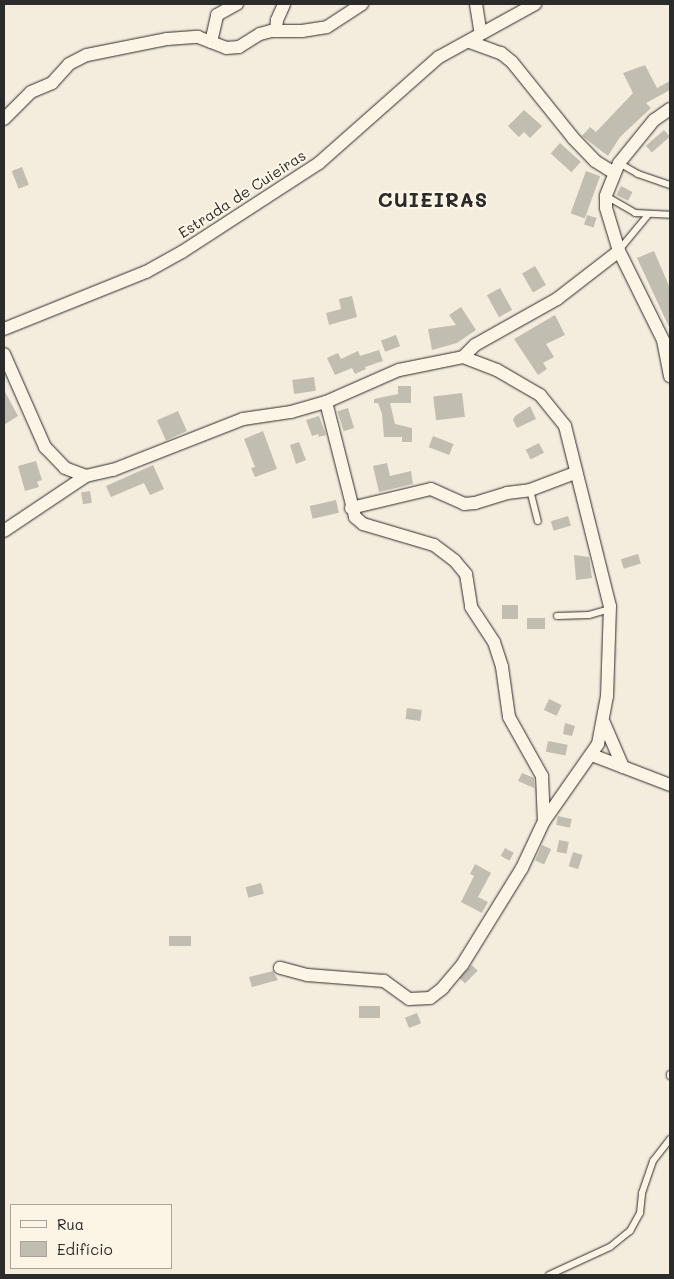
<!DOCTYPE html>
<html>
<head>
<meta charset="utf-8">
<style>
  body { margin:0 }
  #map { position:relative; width:674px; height:1279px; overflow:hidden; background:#f4edde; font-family:Mali,sans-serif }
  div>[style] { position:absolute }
  .building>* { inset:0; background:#c2bdb1; transform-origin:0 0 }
  .roads { filter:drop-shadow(0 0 1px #2b2b2b) drop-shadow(0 0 1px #2b2b2b) }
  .lane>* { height:6px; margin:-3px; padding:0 3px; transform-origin:3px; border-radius:3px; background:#fcf5e5 }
  .street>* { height:12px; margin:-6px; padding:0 6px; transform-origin:6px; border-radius:6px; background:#fcf5e5 }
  span { translate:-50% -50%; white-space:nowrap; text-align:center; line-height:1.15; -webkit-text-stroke:4.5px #fcf5e5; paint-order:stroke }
  .street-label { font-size:15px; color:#2b2b2b }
  .district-label { font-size:20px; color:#2b2b2b; font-weight:700; letter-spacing:1px }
  .frame { position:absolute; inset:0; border:5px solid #2b2b2b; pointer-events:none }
  .legend { position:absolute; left:10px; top:1204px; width:162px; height:65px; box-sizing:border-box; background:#fcf5e5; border:1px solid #a8a49b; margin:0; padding:6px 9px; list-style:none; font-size:15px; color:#2b2b2b }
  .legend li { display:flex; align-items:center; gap:10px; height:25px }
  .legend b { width:25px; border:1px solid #a8a49b }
</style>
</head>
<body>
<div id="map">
  <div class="building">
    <i style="clip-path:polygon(645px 65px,657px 88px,670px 81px,670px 90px,646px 103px,651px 108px,620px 137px,608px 156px,582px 136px,590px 127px,596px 132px,633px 93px,623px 73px)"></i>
    <i style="clip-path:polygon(524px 110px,542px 126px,530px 138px,524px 132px,519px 137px,508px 126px)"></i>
    <i style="left:664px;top:130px;width:9px;height:24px;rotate:49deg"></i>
    <i style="left:560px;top:143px;width:28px;height:14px;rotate:42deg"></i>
    <i style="left:22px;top:167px;width:19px;height:11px;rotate:69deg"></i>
    <i style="left:586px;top:171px;width:15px;height:45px;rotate:20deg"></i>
    <i style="left:621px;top:186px;width:13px;height:10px;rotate:27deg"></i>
    <i style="left:587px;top:215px;width:10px;height:10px;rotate:17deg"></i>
    <i style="clip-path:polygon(654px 251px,670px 288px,670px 329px,637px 258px)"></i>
    <i style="left:535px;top:266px;width:22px;height:15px;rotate:60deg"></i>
    <i style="left:500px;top:288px;width:25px;height:15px;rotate:61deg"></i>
    <i style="clip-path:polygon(352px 296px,357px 317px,329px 325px,326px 313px,341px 309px,339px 299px)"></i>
    <i style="clip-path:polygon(461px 307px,476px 330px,457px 343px,432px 350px,428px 329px,456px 325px,449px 315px)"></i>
    <i style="clip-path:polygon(555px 315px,565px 335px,546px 344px,554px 357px,543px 363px,547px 369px,538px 375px,514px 339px)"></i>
    <i style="left:396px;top:335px;width:12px;height:16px;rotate:70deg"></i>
    <i style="clip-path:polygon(379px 350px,383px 361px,365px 367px,366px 369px,355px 374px,352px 368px,335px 375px,327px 358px,338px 353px,341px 359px,358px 351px,360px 356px)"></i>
    <i style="left:314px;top:377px;width:14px;height:22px;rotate:82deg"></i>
    <i style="clip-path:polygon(398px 386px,411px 386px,411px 403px,390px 403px,395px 424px,412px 428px,412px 442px,402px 442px,402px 437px,384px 437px,382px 414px,378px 403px,374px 403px,374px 399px,398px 394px)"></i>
    <i style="clip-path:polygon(4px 390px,18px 416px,4px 425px)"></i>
    <i style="left:462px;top:393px;width:24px;height:29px;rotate:83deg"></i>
    <i style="clip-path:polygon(530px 406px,536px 419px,517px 428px,513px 420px,515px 416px)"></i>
    <i style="left:348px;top:408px;width:21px;height:11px;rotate:73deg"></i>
    <i style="left:178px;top:411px;width:22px;height:23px;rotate:66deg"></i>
    <i style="clip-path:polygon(319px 416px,326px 435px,319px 437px,318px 434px,312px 436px,306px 420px)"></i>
    <i style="clip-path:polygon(263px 431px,277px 469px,255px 477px,251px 468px,255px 467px,244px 439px)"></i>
    <i style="left:433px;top:436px;width:22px;height:12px;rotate:21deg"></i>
    <i style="clip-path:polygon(299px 442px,306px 460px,296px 464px,290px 445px)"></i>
    <i style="left:539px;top:443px;width:11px;height:15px;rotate:63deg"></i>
    <i style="clip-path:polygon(36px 461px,42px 480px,37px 482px,39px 487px,25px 491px,18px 466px)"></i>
    <i style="clip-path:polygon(387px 463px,390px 476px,411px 471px,413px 484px,379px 492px,373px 466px)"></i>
    <i style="clip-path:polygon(153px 465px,164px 489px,150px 495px,144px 483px,111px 497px,106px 486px)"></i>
    <i style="left:90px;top:491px;width:12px;height:9px;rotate:81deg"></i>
    <i style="left:336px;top:500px;width:13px;height:27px;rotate:77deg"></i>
    <i style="left:568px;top:516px;width:10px;height:18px;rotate:73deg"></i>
    <i style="left:638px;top:554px;width:10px;height:18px;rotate:73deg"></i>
    <i style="clip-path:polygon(574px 555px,589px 557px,592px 578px,576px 580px)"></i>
    <i style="left:502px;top:605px;width:16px;height:14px"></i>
    <i style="left:527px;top:618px;width:18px;height:11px"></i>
    <i style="left:549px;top:699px;width:14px;height:12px;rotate:25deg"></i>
    <i style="left:407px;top:708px;width:15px;height:11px;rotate:8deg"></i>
    <i style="clip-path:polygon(565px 723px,575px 726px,572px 736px,563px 734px)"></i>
    <i style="left:548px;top:741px;width:20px;height:11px;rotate:11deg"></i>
    <i style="clip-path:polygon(522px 773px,534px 778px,534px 788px,518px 781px)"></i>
    <i style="left:558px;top:816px;width:14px;height:9px;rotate:12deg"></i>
    <i style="left:559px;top:840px;width:10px;height:12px;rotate:11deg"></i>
    <i style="left:542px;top:845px;width:10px;height:17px;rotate:24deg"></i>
    <i style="left:505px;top:848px;width:10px;height:9px;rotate:29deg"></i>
    <i style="left:573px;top:852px;width:10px;height:15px;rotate:17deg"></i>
    <i style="clip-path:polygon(475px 864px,491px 873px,478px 897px,488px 902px,482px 913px,461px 902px,474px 876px,470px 874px)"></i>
    <i style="left:261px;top:883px;width:11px;height:16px;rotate:75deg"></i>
    <i style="left:169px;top:936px;width:22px;height:10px"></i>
    <i style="left:472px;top:965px;width:8px;height:18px;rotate:45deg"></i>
    <i style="clip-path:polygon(273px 971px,278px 980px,252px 987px,249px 977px)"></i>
    <i style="left:359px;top:1006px;width:21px;height:12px"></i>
    <i style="left:417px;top:1013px;width:11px;height:13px;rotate:68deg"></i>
  </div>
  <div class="roads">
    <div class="lane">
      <i style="left:619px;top:163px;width:22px;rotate:30deg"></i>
      <i style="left:638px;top:174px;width:34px;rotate:19deg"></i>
      <i style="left:606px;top:196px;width:34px;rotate:30deg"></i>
      <i style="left:635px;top:213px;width:35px;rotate:3deg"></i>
      <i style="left:619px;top:250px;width:45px;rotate:-50.4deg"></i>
      <i style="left:530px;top:490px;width:32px;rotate:76deg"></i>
      <i style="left:557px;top:616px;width:32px;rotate:-2deg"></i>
      <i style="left:589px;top:615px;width:22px;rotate:-16deg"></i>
      <i style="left:670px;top:1074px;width:2px;rotate:90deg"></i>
      <i style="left:549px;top:1275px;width:67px;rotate:-24.7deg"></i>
      <i style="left:610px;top:1247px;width:26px;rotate:-39deg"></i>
      <i style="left:630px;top:1231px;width:21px;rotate:-61deg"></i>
      <i style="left:640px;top:1213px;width:20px;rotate:-84deg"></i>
      <i style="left:642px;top:1193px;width:34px;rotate:-71deg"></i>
      <i style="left:653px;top:1161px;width:28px;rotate:-52deg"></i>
    </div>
    <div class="street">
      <i style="left:476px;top:4px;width:30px;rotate:81deg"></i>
      <i style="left:276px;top:31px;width:11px;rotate:-85deg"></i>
      <i style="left:277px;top:20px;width:17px;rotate:-66deg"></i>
      <i style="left:211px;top:42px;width:28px;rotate:-77deg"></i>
      <i style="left:217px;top:15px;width:23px;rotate:-29deg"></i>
      <i style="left:470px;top:42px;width:33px;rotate:20deg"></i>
      <i style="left:501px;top:53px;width:14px;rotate:39deg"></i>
      <i style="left:512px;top:62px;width:97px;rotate:51.2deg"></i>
      <i style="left:573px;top:138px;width:32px;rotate:46deg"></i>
      <i style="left:595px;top:161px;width:22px;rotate:32deg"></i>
      <i style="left:670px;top:109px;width:19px;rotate:145deg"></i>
      <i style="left:654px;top:120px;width:55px;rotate:129.1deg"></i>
      <i style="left:619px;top:163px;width:35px;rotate:112deg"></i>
      <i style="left:606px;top:196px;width:12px;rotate:90deg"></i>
      <i style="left:606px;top:208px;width:45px;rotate:73.2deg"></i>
      <i style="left:619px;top:251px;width:99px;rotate:63.7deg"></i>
      <i style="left:663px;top:340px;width:37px;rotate:79deg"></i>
      <i style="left:4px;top:119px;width:38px;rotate:-45deg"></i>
      <i style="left:31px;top:92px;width:23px;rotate:-23deg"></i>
      <i style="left:52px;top:83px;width:25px;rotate:-48deg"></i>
      <i style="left:69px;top:64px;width:20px;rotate:-27deg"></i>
      <i style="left:87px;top:55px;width:82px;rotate:-11.3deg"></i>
      <i style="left:167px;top:39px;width:31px;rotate:-4deg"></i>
      <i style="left:198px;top:37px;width:30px;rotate:21deg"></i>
      <i style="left:226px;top:48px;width:13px;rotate:-4deg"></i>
      <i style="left:239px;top:47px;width:25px;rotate:-32deg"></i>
      <i style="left:260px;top:34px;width:11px;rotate:-15deg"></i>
      <i style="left:271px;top:31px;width:31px"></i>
      <i style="left:302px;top:31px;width:25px;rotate:-9deg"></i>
      <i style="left:327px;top:27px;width:42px;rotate:-33.3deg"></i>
      <i style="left:4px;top:329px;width:153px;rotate:-21.9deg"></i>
      <i style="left:146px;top:272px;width:41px;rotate:-29.1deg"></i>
      <i style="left:182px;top:252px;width:163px;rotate:-33deg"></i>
      <i style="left:319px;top:163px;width:160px;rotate:-41.5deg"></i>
      <i style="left:439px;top:57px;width:110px;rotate:-28.9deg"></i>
      <i style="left:4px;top:354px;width:102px;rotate:66.2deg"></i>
      <i style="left:45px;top:447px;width:29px;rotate:46deg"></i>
      <i style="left:65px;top:468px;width:22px;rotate:21deg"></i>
      <i style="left:86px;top:476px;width:28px;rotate:-13deg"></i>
      <i style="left:113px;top:470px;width:140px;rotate:-21.4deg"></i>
      <i style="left:243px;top:419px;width:49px;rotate:-8.3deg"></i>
      <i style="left:291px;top:412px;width:36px;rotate:-16deg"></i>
      <i style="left:326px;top:402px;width:80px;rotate:-23.7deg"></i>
      <i style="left:399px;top:370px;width:65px;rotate:-11.5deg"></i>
      <i style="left:463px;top:357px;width:36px;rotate:21deg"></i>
      <i style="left:497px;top:370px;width:50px;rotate:30.2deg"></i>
      <i style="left:540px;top:395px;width:40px;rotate:51deg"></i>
      <i style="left:565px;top:426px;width:186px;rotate:76deg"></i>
      <i style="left:610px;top:606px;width:90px;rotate:91.9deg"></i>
      <i style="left:607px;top:696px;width:49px;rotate:100.6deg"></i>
      <i style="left:598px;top:744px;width:94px;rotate:125deg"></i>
      <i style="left:544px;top:821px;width:52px;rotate:115.1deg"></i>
      <i style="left:522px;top:868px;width:114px;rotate:121.7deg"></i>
      <i style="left:462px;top:965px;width:30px;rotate:130deg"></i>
      <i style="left:443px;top:988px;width:16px;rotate:142deg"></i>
      <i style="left:430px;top:998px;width:21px;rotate:177deg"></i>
      <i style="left:409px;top:999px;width:31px;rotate:-144deg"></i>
      <i style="left:384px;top:981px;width:77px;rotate:-175.5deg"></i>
      <i style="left:307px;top:975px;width:28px;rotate:-165deg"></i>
      <i style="left:463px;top:357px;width:17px;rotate:-45deg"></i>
      <i style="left:475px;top:345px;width:94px;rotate:-29.3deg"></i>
      <i style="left:557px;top:299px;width:78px;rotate:-37.7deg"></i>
      <i style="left:326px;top:402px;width:119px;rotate:75.8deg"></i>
      <i style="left:355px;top:517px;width:11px;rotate:41deg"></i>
      <i style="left:363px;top:524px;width:74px;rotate:16.5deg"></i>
      <i style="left:434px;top:545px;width:26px;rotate:37deg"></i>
      <i style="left:455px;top:561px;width:17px;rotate:50deg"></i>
      <i style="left:466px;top:574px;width:33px;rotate:81deg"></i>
      <i style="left:471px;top:607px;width:42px;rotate:56.7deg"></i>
      <i style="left:494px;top:642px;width:26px;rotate:72deg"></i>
      <i style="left:502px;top:667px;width:50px;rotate:82deg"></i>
      <i style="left:509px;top:717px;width:68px;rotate:60.8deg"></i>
      <i style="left:542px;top:776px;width:45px;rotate:87.5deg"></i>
      <i style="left:351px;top:508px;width:82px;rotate:-13.4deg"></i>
      <i style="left:431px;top:489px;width:36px;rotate:24deg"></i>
      <i style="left:464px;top:504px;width:11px;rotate:-5deg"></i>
      <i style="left:475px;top:503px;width:34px;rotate:-17deg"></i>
      <i style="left:507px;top:493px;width:23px;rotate:-7deg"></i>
      <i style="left:530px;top:490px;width:48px;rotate:-20.7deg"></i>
      <i style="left:4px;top:531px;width:99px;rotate:-33.9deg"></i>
      <i style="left:604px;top:723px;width:48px;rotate:66.6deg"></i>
      <i style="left:592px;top:755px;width:84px;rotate:21deg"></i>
    </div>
  </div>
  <div class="street-label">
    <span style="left:242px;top:194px;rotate:-33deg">Estrada de Cuieiras</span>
  </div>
  <div class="district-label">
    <span style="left:433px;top:199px">CUIEIRAS</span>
  </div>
  <div class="frame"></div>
  <ul class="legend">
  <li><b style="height:6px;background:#fcf5e5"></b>Rua</li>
  <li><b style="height:14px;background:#c2bdb1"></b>Edifício</li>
  </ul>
</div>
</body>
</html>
